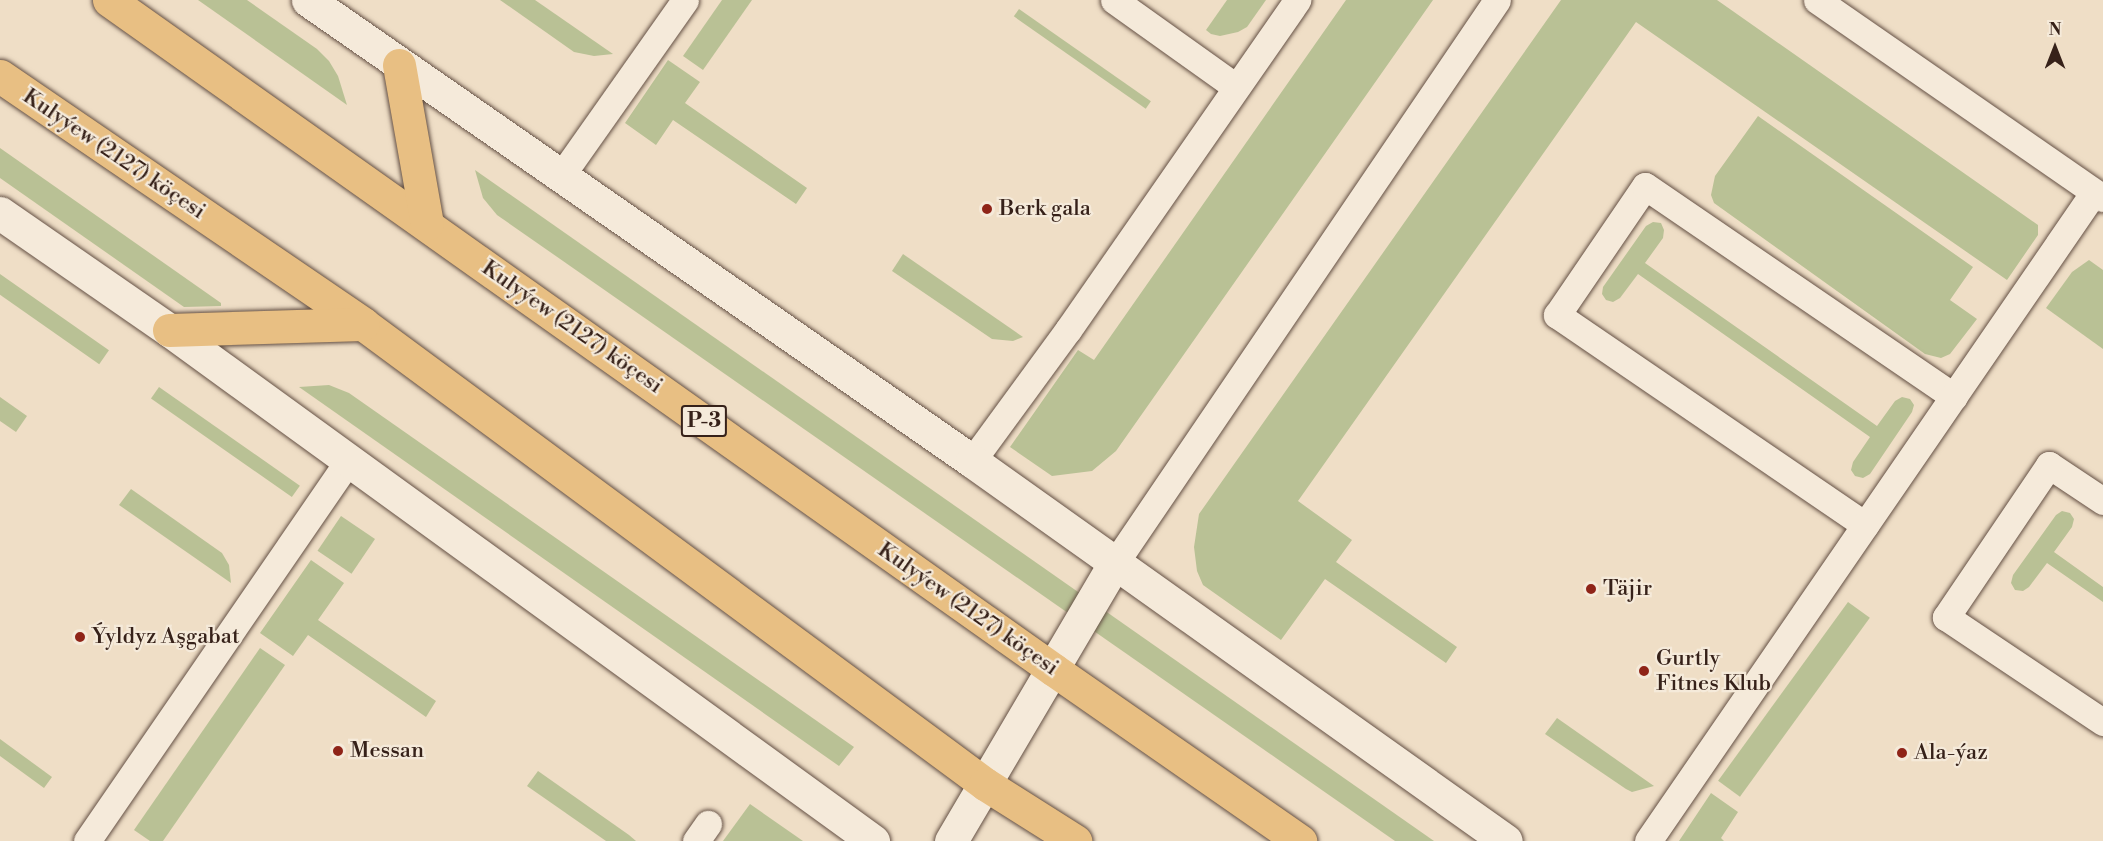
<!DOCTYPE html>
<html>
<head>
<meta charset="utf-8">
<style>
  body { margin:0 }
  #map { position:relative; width:2103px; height:841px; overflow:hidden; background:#efdec6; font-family:"Libre Bodoni",serif }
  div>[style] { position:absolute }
  .green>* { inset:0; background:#b9c195; transform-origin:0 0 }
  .roads { filter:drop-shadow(0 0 2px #645044) drop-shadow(0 0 2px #645044) }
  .lane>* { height:27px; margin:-13.5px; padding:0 13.5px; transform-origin:13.5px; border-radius:13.5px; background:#f5eada }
  .street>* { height:33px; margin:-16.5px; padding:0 16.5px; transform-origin:16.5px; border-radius:16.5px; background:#f5eada }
  .highway>* { height:33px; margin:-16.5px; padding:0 16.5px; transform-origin:16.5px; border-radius:16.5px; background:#e8bf83 }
  .dots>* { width:16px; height:16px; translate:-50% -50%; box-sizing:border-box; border:3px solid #f5eada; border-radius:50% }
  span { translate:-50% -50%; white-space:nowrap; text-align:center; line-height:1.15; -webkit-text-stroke:4.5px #f5eada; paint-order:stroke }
  .shield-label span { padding:2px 4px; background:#f5eada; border:2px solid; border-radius:4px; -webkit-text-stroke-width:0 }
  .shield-label { font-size:21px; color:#362119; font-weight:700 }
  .street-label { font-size:22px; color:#362119 }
  .poi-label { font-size:22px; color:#362119 }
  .left { translate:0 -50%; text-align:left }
  .north { position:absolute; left:2025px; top:18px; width:60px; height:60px; -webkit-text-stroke:4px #f5eada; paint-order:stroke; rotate:0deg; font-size:16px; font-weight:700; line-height:24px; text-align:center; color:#362119 }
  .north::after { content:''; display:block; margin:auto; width:21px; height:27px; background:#362119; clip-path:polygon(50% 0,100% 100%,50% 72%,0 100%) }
</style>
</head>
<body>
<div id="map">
  <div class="green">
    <i style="clip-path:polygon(198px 0,247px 0,317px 49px,329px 61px,338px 76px,347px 105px)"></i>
    <i style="clip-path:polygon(500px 0,535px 0,613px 54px,594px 56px,574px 52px)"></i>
    <i style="clip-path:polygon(722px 0,752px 0,703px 70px,683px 56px)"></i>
    <i style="clip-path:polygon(1227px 0,1266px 0,1247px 27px,1238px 32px,1220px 36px,1211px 34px,1206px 30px)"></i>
    <i style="clip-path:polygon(1346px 0,1433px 0,1116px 451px,1092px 471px,1052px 476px,1010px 447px,1078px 350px,1094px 360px)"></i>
    <i style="clip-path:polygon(1561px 0,1717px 0,2038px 225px,2038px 235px,2007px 280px,1636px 22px,1298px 501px,1352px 540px,1336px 562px,1457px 647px,1446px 663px,1325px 579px,1281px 640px,1203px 585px,1197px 571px,1194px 547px,1199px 514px)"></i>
    <i style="left:1019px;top:9px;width:161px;height:9px;rotate:35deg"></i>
    <i style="clip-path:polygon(668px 60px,700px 82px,685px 103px,807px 188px,796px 204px,673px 120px,656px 145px,625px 123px)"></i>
    <i style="clip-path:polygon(1758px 116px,1973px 267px,1950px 300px,1977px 319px,1950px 354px,1941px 358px,1925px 354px,1714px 203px,1711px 195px,1715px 176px)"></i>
    <i style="clip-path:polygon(0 148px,221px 303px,221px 306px,184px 307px,0 178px)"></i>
    <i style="clip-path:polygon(475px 170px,1434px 841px,1395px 841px,497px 215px,483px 198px)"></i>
    <i style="clip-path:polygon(1653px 222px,1661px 223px,1664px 230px,1663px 238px,1645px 263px,1877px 426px,1895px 401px,1902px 397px,1910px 399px,1914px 405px,1912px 412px,1870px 474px,1863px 478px,1855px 476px,1851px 470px,1853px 462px,1870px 437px,1638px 274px,1620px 298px,1613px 302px,1606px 300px,1602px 294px,1603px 287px,1646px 226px)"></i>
    <i style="clip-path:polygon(903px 254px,1023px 337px,1013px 341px,992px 339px,892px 271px)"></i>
    <i style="clip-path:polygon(2089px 260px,2103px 270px,2103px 349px,2046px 308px,2072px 272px)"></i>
    <i style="left:0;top:274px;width:133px;height:17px;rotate:35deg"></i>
    <i style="clip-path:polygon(329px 385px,349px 393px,854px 747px,839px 766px,299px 387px)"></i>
    <i style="left:159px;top:387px;width:172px;height:14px;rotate:35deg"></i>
    <i style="clip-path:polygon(0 397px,27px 416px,16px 432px,0 421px)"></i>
    <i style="clip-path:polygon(131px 489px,222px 553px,229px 565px,231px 583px,119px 505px)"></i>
    <i style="clip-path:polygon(2062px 511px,2070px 513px,2074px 519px,2072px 527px,2054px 552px,2103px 587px,2103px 602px,2047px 563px,2029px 587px,2023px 591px,2015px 590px,2011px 583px,2013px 575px,2056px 515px)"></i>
    <i style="left:341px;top:516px;width:41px;height:42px;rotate:34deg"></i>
    <i style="clip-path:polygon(311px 560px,344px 583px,318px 620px,436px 701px,426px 717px,308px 635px,293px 656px,260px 633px)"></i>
    <i style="left:1848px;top:602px;width:27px;height:221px;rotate:36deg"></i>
    <i style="clip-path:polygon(260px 648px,285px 665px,163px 841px,150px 841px,134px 830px)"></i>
    <i style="clip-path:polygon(1557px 718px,1654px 786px,1632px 792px,1626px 789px,1545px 734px)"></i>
    <i style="clip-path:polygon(0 739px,52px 777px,44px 788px,0 756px)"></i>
    <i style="clip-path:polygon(538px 771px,629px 835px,636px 841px,606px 841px,527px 786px)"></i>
    <i style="clip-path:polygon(1711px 793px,1738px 812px,1721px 838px,1724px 841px,1679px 841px)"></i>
    <i style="clip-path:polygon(750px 804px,803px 841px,723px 841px)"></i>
  </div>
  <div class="roads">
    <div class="lane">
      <i style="left:1114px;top:0;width:150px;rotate:35.5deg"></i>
      <i style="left:1817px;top:0;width:348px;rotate:34.7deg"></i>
      <i style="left:561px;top:176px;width:215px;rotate:-54.8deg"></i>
      <i style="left:972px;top:461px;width:162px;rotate:-53.8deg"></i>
      <i style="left:1068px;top:330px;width:402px;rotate:-55.2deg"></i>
      <i style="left:2103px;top:501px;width:65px;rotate:-146.3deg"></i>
      <i style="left:2049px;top:465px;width:184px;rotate:124.1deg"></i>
      <i style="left:1946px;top:617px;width:189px;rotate:33.8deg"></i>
      <i style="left:1865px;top:525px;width:373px;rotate:-145.7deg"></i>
      <i style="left:1557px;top:315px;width:156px;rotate:-55.7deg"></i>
      <i style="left:1645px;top:186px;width:374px;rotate:34.3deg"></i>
      <i style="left:1115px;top:563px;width:680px;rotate:-55.84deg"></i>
      <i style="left:87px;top:841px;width:462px;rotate:-55.5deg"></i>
      <i style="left:696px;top:841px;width:21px;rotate:-55deg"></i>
      <i style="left:1648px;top:841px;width:787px;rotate:-55.5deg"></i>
    </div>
    <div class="street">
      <i style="left:308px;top:0;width:808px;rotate:34.77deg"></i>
      <i style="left:972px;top:461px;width:655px;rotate:35.44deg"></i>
      <i style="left:0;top:213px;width:206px;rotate:34.7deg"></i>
      <i style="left:169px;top:330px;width:870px;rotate:35.97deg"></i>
      <i style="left:951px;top:841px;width:323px;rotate:-59.5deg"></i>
    </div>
    <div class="highway">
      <i style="left:109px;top:0;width:1158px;rotate:35.34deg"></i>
      <i style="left:1054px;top:670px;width:300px;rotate:34.8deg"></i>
      <i style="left:399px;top:65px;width:161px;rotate:80deg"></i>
      <i style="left:0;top:76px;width:440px;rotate:34.3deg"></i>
      <i style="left:363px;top:324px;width:774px;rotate:36.48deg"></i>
      <i style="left:985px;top:784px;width:107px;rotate:32.3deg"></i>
      <i style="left:169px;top:330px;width:194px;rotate:-1.8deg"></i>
    </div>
  </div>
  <div class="dots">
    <i style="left:987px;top:209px;background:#8f2418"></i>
    <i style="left:1591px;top:589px;background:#8f2418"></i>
    <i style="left:80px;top:637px;background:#8f2418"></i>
    <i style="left:1644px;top:671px;background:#8f2418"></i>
    <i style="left:338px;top:751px;background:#8f2418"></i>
    <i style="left:1902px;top:753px;background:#8f2418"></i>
  </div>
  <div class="shield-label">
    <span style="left:704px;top:421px">P-3</span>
  </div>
  <div class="street-label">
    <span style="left:114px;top:154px;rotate:34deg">Kulyýew (2127) köçesi</span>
    <span style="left:572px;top:327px;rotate:35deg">Kulyýew (2127) köçesi</span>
    <span style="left:968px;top:609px;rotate:35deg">Kulyýew (2127) köçesi</span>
  </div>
  <div class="poi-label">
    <span class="left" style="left:999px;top:209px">Berk gala</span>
    <span class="left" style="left:1603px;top:589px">Täjir</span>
    <span class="left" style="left:92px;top:637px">Ýyldyz Aşgabat</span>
    <span class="left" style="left:1656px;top:671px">Gurtly<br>Fitnes Klub</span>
    <span class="left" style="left:350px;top:751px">Messan</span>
    <span class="left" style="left:1914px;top:753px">Ala-ýaz</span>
  </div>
  <div class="north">N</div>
</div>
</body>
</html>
